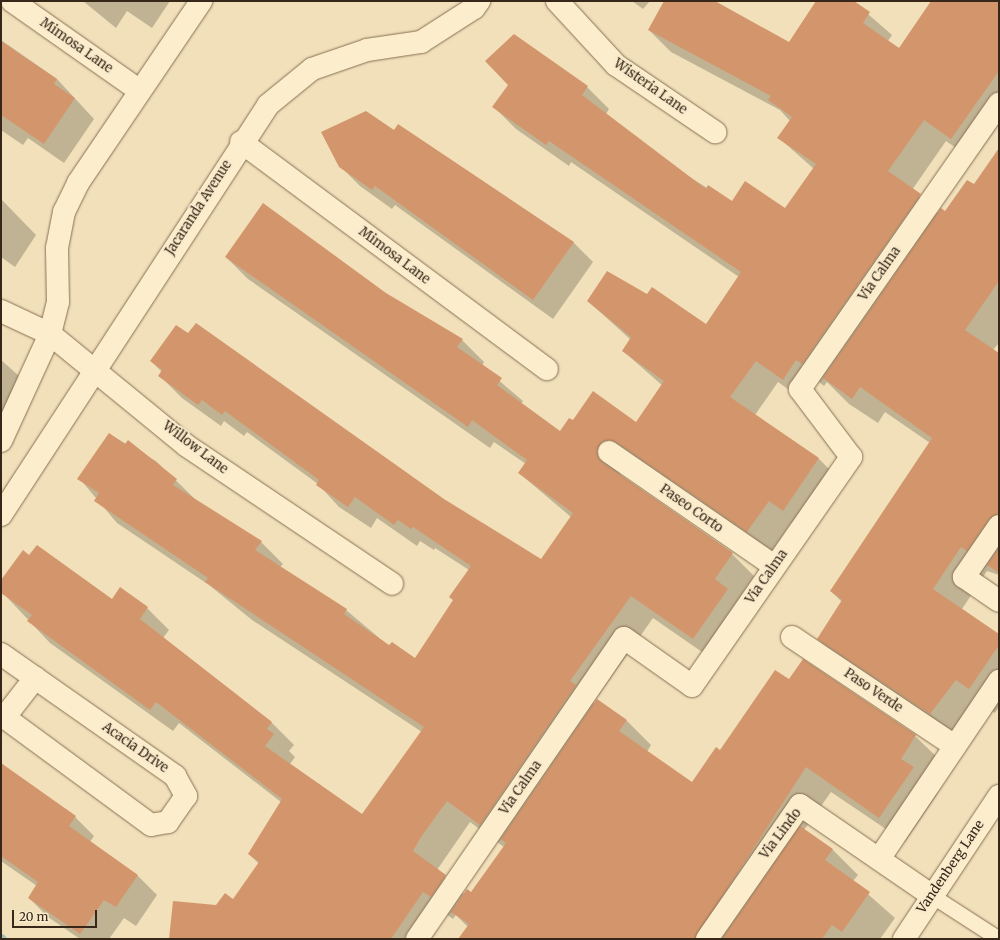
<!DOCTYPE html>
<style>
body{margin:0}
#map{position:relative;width:1000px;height:940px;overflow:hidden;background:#f1e0ba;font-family:Merriweather,serif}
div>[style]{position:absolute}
.shadow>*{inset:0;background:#0003}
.stream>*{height:9px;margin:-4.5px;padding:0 4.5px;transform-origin:4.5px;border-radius:4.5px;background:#9fc1b7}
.building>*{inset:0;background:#d3966c}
.roads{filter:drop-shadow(0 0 1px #896f53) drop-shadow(0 0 1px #896f53)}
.lane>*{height:15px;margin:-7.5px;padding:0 7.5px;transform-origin:7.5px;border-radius:7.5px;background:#fcedcd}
.street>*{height:22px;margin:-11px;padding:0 11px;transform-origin:11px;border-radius:11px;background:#fcedcd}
.secondary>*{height:22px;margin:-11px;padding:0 11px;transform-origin:11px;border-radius:11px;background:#fcedcd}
span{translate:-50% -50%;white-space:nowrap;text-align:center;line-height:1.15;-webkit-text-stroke:4px #f8eaca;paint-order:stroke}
.street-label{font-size:13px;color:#372719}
.frame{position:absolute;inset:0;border:2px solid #372719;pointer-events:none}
.scale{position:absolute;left:12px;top:910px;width:85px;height:18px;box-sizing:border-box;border:2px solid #372719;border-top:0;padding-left:5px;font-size:12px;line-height:14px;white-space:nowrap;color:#372719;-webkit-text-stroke:3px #f8eaca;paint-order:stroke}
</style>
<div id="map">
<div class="shadow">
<div style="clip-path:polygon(83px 1px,170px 1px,152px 28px,127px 11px,116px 28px)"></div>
<div style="clip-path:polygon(632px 1px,650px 1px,643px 9px)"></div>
<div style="clip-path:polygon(evenodd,665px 1px,713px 1px,789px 43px,818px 1px,853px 1px,892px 35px,888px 41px,900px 49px,932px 1px,999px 1px,999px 124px,973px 160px,946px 141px,912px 190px,939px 214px,945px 213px,974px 185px,999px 150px,999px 343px,993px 350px,999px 354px,999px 575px,987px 571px,962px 609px,999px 635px,999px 707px,995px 713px,982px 704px,956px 739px,843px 664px,818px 639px,842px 602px,831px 591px,930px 443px,885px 412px,878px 423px,849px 404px,827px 382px,824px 386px,818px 381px,805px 401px,778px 382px,755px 415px,819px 459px,841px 481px,805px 532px,791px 523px,770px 554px,620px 467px,620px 476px,732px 554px,754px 576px,738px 600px,749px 612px,715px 661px,653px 618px,593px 703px,626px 720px,651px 745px,647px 752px,693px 784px,789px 681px,915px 736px,940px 760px,927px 782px,938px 793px,905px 842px,831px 792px,804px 830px,833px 850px,858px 875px,853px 881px,895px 918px,880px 939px,459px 939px,468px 927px,456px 915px,453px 919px,446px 914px,428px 939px,170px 939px,216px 907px,233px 900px,259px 864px,249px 854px,281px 802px,179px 723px,173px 731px,50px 643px,3px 593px,1px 582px,29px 556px,112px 600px,147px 608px,169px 630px,163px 638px,272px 723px,294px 745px,289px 751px,295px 757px,290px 764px,363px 815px,422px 732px,252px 620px,209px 585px,117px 523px,79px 478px,109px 434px,156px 461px,198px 502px,261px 542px,283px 564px,280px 567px,346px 610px,390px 647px,415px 659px,454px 601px,469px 570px,435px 548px,434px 550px,420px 541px,417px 546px,377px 518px,371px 528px,339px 507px,318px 484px,247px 432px,244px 436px,224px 421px,221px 426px,182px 398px,160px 376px,162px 372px,151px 361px,444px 500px,541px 561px,571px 517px,519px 473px,526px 464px,494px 442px,490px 448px,248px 279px,226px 257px,385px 294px,462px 340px,484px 362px,482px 366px,523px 401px,521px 404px,560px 432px,573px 422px,637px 423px,663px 386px,623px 351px,631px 340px,588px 301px,647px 296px,706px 326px,739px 277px,571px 162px,569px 166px,516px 129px,494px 107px,587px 87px,609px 109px,606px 114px,678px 170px,732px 203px,786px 210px,814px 169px,779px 138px,790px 121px,780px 110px,671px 52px,649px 30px,665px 1px,470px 822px,504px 847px,471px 893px,464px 894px,437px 870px,470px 822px)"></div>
<div style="clip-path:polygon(1px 40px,57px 79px,94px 119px,64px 163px,28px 138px,23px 145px,1px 130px)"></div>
<div style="clip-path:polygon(394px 131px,573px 242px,593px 262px,553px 319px,395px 205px,392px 209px,360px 186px,340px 166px)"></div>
<div style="clip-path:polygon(1px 199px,36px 235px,15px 267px,1px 257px)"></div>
<div style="clip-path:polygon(1px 360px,27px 383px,1px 431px)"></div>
<div style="clip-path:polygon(1px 764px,75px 817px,94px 836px,90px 842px,138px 876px,157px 895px,136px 926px,124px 918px,109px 939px,80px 939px,48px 917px,29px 898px,37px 886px,1px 861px)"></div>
</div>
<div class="stream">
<div style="left:1px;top:938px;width:1px;rotate:45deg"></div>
</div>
<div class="building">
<div style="clip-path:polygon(664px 1px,715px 1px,789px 42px,816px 1px,854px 1px,870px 12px,863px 23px,899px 48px,931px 1px,999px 1px,999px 71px,951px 139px,924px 120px,888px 171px,921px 194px,802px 364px,796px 360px,783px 380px,756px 361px,730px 397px,819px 458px,783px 511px,769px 501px,747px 532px,616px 442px,603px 441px,597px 451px,602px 462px,733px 553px,715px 579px,728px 589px,693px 639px,631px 596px,570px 681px,576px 685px,480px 825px,447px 801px,421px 837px,413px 851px,446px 875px,431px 897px,423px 892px,391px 939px,169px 939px,173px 901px,216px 905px,225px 893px,233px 899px,259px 862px,248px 854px,282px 799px,156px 702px,150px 710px,27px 621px,32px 615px,1px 593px,1px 580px,23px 550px,29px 555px,37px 545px,112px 599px,120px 587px,148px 607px,140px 619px,272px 722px,267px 729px,274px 734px,265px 746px,362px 814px,424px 727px,205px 582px,208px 578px,94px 501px,99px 493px,77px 479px,109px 433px,125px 444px,128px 440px,177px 479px,173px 485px,262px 541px,255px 550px,347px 609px,344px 614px,389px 645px,392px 642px,415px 658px,453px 600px,449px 597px,471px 566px,413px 527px,411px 529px,398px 520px,394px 525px,355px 497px,348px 507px,316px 485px,319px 480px,225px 411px,222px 415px,202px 400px,198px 405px,158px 376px,162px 370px,150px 361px,176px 325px,188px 333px,196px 323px,444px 499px,541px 559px,573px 513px,518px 473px,527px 460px,472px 420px,468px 427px,225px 257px,263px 203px,386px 293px,463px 339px,457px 347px,502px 378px,497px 385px,560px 431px,569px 418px,573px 420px,593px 391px,636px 422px,664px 381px,622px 351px,631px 337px,587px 301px,607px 271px,647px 294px,652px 287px,706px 324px,741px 272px,549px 141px,546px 145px,492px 107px,508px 85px,485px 61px,514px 34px,588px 86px,582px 95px,706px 189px,708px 185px,732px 201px,745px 181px,785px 208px,816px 164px,777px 138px,792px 117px,768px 100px,771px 96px,648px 30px)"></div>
<div style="clip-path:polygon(1px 41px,57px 79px,54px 84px,75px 98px,44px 144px,1px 115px)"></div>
<div style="clip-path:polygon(366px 111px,394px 130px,398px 124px,574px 242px,533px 300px,375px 186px,372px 190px,339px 167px,321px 132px)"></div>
<div style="clip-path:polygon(999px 148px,999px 281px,965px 330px,999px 353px,999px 514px,989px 519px,967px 551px,961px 547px,933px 589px,999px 634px,999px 645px,969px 689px,956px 680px,930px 714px,817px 639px,842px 600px,830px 591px,932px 438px,860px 387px,852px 399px,823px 378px,941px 208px,945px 211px,967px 180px,974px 184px)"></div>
<div style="clip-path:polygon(999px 548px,999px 573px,987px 565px)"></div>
<div style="clip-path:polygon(803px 659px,916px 735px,901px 759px,914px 767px,879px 818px,806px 767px,695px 939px,458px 939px,469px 924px,451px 912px,467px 889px,471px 892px,506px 843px,501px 839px,597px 699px,627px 720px,619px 731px,692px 782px,716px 747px,720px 750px,775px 670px,789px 679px)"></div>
<div style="clip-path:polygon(1px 763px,76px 816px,69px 826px,138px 875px,116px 907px,104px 900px,80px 934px,28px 898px,38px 882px,1px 856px)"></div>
<div style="clip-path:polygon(800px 826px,833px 849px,825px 860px,870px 892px,842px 932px,832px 925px,822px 939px,722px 939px)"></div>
</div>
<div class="roads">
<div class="lane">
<div style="left:931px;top:895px;width:81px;rotate:32.9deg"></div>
</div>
<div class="street">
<div style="left:12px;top:1px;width:156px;rotate:35.1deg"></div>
<div style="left:557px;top:1px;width:87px;rotate:47.3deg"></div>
<div style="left:616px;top:65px;width:120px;rotate:34.1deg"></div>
<div style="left:241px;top:142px;width:381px;rotate:36.6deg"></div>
<div style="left:1px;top:311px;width:54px;rotate:25.1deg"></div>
<div style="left:50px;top:334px;width:177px;rotate:39.3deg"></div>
<div style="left:187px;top:446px;width:247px;rotate:33.9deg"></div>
<div style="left:1px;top:441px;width:118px;rotate:-65.4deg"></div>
<div style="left:50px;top:334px;width:33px;rotate:-76deg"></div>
<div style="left:58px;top:302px;width:54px;rotate:-91.1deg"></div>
<div style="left:57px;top:248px;width:37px;rotate:-79deg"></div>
<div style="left:64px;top:212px;width:32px;rotate:-64deg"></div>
<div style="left:78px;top:183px;width:220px;rotate:-55.9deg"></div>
<div style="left:609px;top:452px;width:201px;rotate:34.6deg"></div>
<div style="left:1px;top:515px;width:489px;rotate:-56.9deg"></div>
<div style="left:268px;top:105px;width:57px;rotate:-39.3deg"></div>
<div style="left:312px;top:69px;width:58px;rotate:-19.1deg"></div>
<div style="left:367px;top:50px;width:55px;rotate:-8.4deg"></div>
<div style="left:421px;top:42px;width:63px;rotate:-32.7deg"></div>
<div style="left:474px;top:8px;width:9px;rotate:-54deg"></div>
<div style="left:999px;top:526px;width:62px;rotate:124.5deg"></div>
<div style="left:964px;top:577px;width:42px;rotate:34.4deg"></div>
<div style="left:792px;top:637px;width:196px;rotate:33.8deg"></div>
<div style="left:1px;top:654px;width:213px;rotate:35deg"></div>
<div style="left:175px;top:776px;width:23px;rotate:61deg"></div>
<div style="left:186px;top:796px;width:32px;rotate:125deg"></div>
<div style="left:168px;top:822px;width:17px;rotate:170deg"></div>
<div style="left:151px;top:825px;width:186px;rotate:-143.7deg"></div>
<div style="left:4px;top:718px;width:51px;rotate:-52.2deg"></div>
<div style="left:879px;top:859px;width:215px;rotate:-56deg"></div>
<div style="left:417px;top:939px;width:365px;rotate:-55.5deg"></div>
<div style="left:624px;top:638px;width:83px;rotate:35.2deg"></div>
<div style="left:692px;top:686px;width:279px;rotate:-55.2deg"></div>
<div style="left:851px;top:457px;width:85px;rotate:-126.9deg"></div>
<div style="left:800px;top:389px;width:348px;rotate:-55.1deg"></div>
<div style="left:707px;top:939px;width:163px;rotate:-55.2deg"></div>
<div style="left:800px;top:805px;width:159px;rotate:34.5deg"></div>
</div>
<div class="secondary">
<div style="left:904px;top:939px;width:172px;rotate:-56.4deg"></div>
</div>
</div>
<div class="street-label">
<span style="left:76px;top:46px;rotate:35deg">Mimosa Lane</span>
<span style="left:650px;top:87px;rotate:35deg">Wisteria Lane</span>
<span style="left:199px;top:208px;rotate:-57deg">Jacaranda Avenue</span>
<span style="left:394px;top:256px;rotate:37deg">Mimosa Lane</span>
<span style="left:880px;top:274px;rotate:-55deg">Via Calma</span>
<span style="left:195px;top:448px;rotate:37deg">Willow Lane</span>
<span style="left:691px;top:509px;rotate:35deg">Paseo Corto</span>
<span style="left:767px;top:577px;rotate:-55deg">Via Calma</span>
<span style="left:873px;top:691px;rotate:34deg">Paso Verde</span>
<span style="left:135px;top:748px;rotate:35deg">Acacia Drive</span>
<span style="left:521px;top:788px;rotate:-55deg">Via Calma</span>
<span style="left:781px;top:834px;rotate:-53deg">Via Lindo</span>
<span style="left:951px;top:867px;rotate:-56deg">Vandenberg Lane</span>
</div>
<div class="frame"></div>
<div class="scale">20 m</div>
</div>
